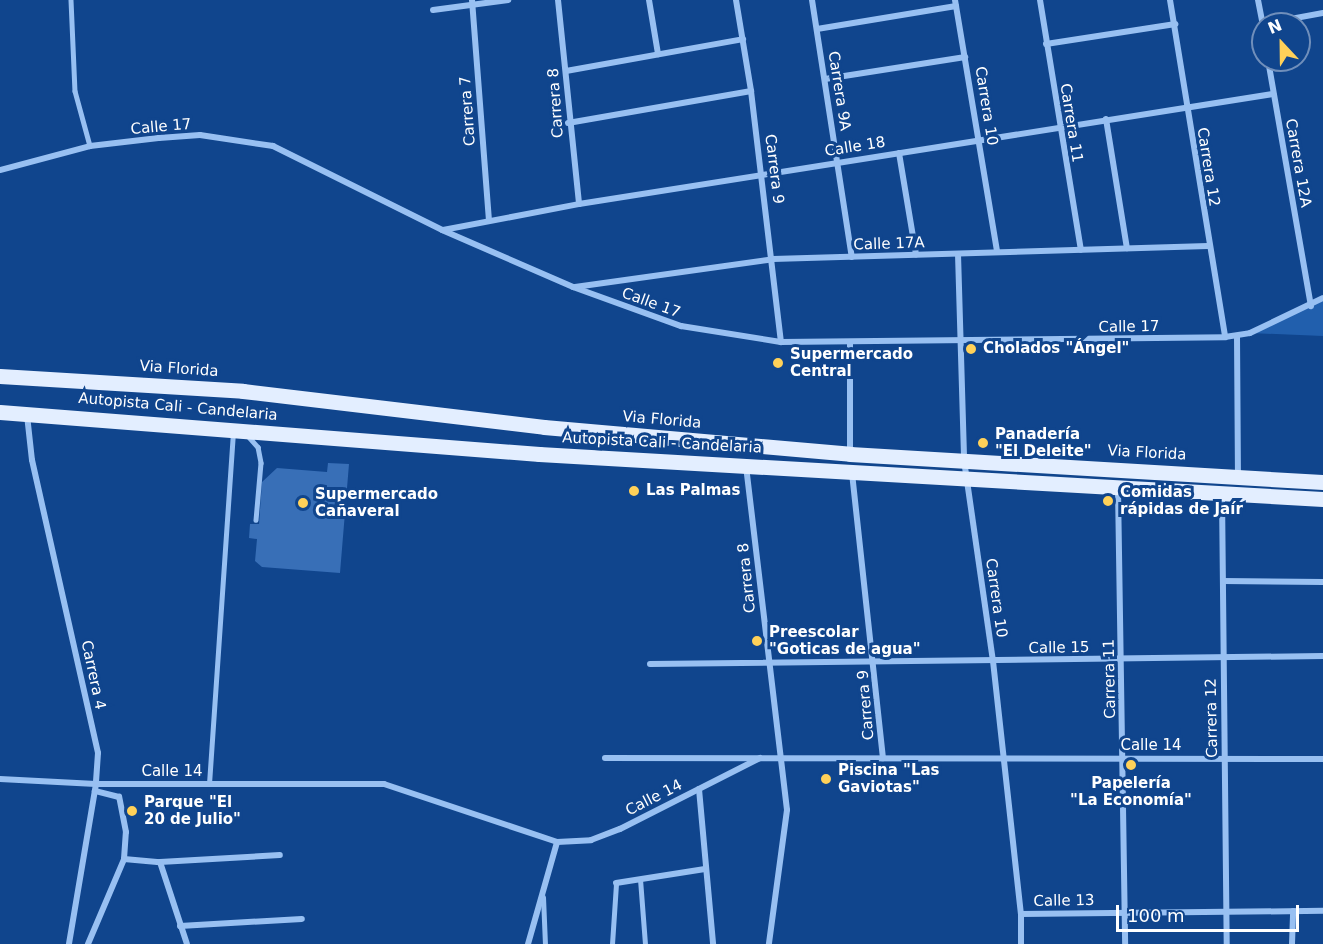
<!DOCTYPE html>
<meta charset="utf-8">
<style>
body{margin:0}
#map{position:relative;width:1323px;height:944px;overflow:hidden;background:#10458d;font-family:"DejaVu Sans",sans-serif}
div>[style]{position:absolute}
.green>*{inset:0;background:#215fad}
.building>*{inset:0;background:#386fb7}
.service>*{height:4.5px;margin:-2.25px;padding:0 2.25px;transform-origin:2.25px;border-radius:2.25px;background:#98c0f2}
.pedestrian>*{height:5px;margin:-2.5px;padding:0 2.5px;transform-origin:2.5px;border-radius:2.5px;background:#98c0f2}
.minor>*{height:6px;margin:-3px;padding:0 3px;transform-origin:3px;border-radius:3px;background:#98c0f2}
.primary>*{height:15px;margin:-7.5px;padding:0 7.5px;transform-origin:7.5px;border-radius:7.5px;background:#e3eeff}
.dots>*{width:16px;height:16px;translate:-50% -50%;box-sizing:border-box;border:3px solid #10458d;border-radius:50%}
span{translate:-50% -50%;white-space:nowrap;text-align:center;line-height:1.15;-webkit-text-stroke:6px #10458d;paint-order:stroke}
.street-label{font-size:15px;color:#fff}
.poi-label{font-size:15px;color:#fff;font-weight:700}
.left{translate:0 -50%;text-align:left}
.north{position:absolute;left:1251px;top:12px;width:60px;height:60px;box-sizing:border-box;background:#10458d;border:2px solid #708fbb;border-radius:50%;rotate:338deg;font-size:16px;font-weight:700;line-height:24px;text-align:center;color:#fff}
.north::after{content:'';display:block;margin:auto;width:21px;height:27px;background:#ffd159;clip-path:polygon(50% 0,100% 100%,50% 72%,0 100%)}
.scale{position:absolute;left:1116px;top:905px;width:183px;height:27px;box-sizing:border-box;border:3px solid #fff;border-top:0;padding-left:8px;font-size:18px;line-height:21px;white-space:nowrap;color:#fff;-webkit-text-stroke:4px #10458d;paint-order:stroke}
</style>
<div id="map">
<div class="green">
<div style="clip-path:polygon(1323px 298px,1323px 336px,1250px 333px)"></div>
</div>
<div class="building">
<div style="clip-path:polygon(328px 463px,349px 464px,340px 573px,262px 567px,255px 561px,257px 539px,249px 538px,250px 524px,259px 524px,262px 482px,277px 468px,327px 472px)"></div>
</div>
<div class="service">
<div style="left:71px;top:0;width:91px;rotate:87.5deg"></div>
<div style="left:75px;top:91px;width:57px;rotate:74.7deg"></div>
<div style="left:248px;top:436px;width:15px;rotate:48deg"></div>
<div style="left:258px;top:447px;width:16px;rotate:79deg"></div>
<div style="left:261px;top:463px;width:57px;rotate:95deg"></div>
<div style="left:209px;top:784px;width:353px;rotate:-86.1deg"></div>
</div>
<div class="pedestrian">
<div style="left:640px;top:879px;width:65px;rotate:85.6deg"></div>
<div style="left:543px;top:897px;width:47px;rotate:87.6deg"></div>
<div style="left:612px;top:944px;width:61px;rotate:-86.2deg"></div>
</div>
<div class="minor">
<div style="left:472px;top:0;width:220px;rotate:85.6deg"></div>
<div style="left:558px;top:0;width:205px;rotate:84.1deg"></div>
<div style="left:649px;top:0;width:55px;rotate:80.5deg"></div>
<div style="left:736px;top:0;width:92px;rotate:80.6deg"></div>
<div style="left:751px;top:91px;width:253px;rotate:83.2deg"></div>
<div style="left:812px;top:0;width:260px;rotate:81.2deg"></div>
<div style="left:955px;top:0;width:255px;rotate:80.5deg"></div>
<div style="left:1040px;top:0;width:253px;rotate:80.7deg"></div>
<div style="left:1170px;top:0;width:341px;rotate:80.7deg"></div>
<div style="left:1258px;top:0;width:25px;rotate:79deg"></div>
<div style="left:433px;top:10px;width:76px;rotate:-7.6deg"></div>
<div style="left:1263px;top:24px;width:61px;rotate:-10.4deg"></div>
<div style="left:817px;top:29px;width:141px;rotate:-9.4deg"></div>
<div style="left:1046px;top:44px;width:131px;rotate:-8.8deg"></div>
<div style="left:1268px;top:60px;width:250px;rotate:80.1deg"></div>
<div style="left:566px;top:71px;width:180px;rotate:-10.2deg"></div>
<div style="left:825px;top:79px;width:142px;rotate:-8.9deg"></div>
<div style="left:1106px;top:119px;width:131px;rotate:80.8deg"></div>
<div style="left:568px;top:123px;width:186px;rotate:-9.9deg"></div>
<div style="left:899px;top:153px;width:103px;rotate:80.5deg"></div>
<div style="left:0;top:170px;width:93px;rotate:-14.9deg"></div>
<div style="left:90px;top:146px;width:69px;rotate:-6.6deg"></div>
<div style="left:159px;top:138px;width:41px;rotate:-4.2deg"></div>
<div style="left:200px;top:135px;width:74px;rotate:8.6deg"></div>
<div style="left:273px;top:146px;width:189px;rotate:26.4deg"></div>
<div style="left:442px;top:230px;width:143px;rotate:23.5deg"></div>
<div style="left:573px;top:287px;width:115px;rotate:19.9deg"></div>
<div style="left:681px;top:326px;width:101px;rotate:9.1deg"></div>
<div style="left:781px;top:342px;width:444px;rotate:-0.6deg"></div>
<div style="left:1225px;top:337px;width:25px;rotate:-9deg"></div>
<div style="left:1250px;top:333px;width:81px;rotate:-25.6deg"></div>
<div style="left:443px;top:230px;width:138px;rotate:-10.8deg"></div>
<div style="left:579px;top:204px;width:703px;rotate:-9.01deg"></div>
<div style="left:958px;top:254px;width:206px;rotate:88.3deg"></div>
<div style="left:964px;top:460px;width:203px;rotate:81.8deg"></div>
<div style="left:993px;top:661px;width:255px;rotate:83.7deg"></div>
<div style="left:1021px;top:914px;width:30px;rotate:90deg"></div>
<div style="left:575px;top:287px;width:200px;rotate:-8deg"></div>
<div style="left:773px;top:259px;width:435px;rotate:-1.7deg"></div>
<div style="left:1237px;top:336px;width:140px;rotate:89.6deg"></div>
<div style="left:27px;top:415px;width:45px;rotate:83.7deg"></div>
<div style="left:32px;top:460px;width:300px;rotate:77.3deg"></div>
<div style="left:98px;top:753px;width:31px;rotate:94deg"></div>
<div style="left:96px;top:784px;width:162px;rotate:99.6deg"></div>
<div style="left:850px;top:453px;width:109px;rotate:-90deg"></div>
<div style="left:746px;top:466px;width:346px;rotate:83.2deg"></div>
<div style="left:787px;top:810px;width:135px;rotate:97.7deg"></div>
<div style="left:852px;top:473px;width:287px;rotate:83.8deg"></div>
<div style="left:1118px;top:489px;width:455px;rotate:89.1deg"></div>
<div style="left:1222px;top:495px;width:449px;rotate:89.4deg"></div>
<div style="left:1223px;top:581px;width:100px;rotate:0.6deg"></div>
<div style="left:650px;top:664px;width:673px;rotate:-0.68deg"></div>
<div style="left:605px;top:758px;width:718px;rotate:0.08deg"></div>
<div style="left:0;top:779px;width:96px;rotate:3deg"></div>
<div style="left:96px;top:784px;width:288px"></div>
<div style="left:384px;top:784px;width:182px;rotate:18.5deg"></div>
<div style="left:557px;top:842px;width:34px;rotate:-3deg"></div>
<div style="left:591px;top:840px;width:31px;rotate:-21deg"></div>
<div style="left:620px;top:829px;width:157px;rotate:-26.9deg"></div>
<div style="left:699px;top:789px;width:156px;rotate:84.8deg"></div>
<div style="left:124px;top:859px;width:36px;rotate:5deg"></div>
<div style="left:160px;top:862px;width:120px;rotate:-3.3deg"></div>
<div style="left:160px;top:862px;width:86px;rotate:71.8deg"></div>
<div style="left:616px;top:883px;width:90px;rotate:-8.9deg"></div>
<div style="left:1021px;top:914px;width:302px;rotate:-0.6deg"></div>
<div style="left:180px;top:926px;width:122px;rotate:-3.3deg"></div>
<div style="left:88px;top:944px;width:92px;rotate:-67deg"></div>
<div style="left:124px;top:859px;width:27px;rotate:-86deg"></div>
<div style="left:126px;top:832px;width:36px;rotate:-101deg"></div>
<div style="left:119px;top:797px;width:25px;rotate:-166deg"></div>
<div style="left:528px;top:944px;width:106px;rotate:-74.1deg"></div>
<div style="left:1292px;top:944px;width:33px;rotate:-88deg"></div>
</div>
<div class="primary">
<div style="left:0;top:376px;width:243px;rotate:3.5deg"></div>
<div style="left:243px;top:391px;width:303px;rotate:6.8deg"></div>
<div style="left:544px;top:427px;width:307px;rotate:5deg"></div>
<div style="left:850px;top:454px;width:474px;rotate:3.4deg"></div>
<div style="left:0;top:412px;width:541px;rotate:4.46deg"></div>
<div style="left:539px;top:454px;width:785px;rotate:3.29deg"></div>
</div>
<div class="dots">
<div style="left:971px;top:349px;background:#ffd159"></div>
<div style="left:778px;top:363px;background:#ffd159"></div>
<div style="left:983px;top:443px;background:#ffd159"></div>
<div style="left:634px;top:491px;background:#ffd159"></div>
<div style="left:1108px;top:501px;background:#ffd159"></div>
<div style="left:303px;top:503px;background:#ffd159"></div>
<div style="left:757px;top:641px;background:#ffd159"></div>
<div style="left:1131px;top:765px;background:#ffd159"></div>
<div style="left:826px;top:779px;background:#ffd159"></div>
<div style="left:132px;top:811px;background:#ffd159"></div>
</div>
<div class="street-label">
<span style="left:839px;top:91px;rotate:81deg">Carrera 9A</span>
<span style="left:556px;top:103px;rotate:-94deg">Carrera 8</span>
<span style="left:986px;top:106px;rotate:81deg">Carrera 10</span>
<span style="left:468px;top:111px;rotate:-94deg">Carrera 7</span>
<span style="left:1071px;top:123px;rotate:81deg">Carrera 11</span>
<span style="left:161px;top:127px;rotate:-5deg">Calle 17</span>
<span style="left:855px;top:147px;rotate:-9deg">Calle 18</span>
<span style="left:1298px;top:163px;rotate:80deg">Carrera 12A</span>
<span style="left:1208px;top:167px;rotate:81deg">Carrera 12</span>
<span style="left:774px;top:169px;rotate:83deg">Carrera 9</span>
<span style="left:889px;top:244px;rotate:-2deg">Calle 17A</span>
<span style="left:651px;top:303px;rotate:20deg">Calle 17</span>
<span style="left:1129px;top:327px;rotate:-1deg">Calle 17</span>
<span style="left:179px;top:369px;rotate:4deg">Via Florida</span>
<span style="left:178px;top:407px;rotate:5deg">Autopista Cali - Candelaria</span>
<span style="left:662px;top:420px;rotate:5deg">Via Florida</span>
<span style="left:662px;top:443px;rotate:3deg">Autopista Cali - Candelaria</span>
<span style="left:1147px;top:453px;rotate:3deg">Via Florida</span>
<span style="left:747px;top:578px;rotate:-96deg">Carrera 8</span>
<span style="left:996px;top:598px;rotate:82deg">Carrera 10</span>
<span style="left:1059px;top:648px;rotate:-1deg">Calle 15</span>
<span style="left:93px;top:675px;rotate:78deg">Carrera 4</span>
<span style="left:1110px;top:679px;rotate:-91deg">Carrera 11</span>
<span style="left:866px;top:705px;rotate:-95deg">Carrera 9</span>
<span style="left:1212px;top:718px;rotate:-91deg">Carrera 12</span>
<span style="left:1151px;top:746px">Calle 14</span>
<span style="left:172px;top:772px">Calle 14</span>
<span style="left:654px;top:798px;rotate:-27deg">Calle 14</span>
<span style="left:1064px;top:901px;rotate:-1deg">Calle 13</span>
</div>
<div class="poi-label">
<span class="left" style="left:983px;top:349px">Cholados "Ángel"</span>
<span class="left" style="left:790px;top:363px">Supermercado<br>Central</span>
<span class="left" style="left:995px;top:443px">Panadería<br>"El Deleite"</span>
<span class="left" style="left:646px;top:491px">Las Palmas</span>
<span class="left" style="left:1120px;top:501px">Comidas<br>rápidas de Jaír</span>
<span class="left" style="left:315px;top:503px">Supermercado<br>Cañaveral</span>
<span class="left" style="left:769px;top:641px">Preescolar<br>"Goticas de agua"</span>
<span class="left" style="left:838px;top:779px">Piscina "Las<br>Gaviotas"</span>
<span style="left:1131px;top:792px">Papelería<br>"La Economía"</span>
<span class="left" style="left:144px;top:811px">Parque "El<br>20 de Julio"</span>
</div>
<div class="north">N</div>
<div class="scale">100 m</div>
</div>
